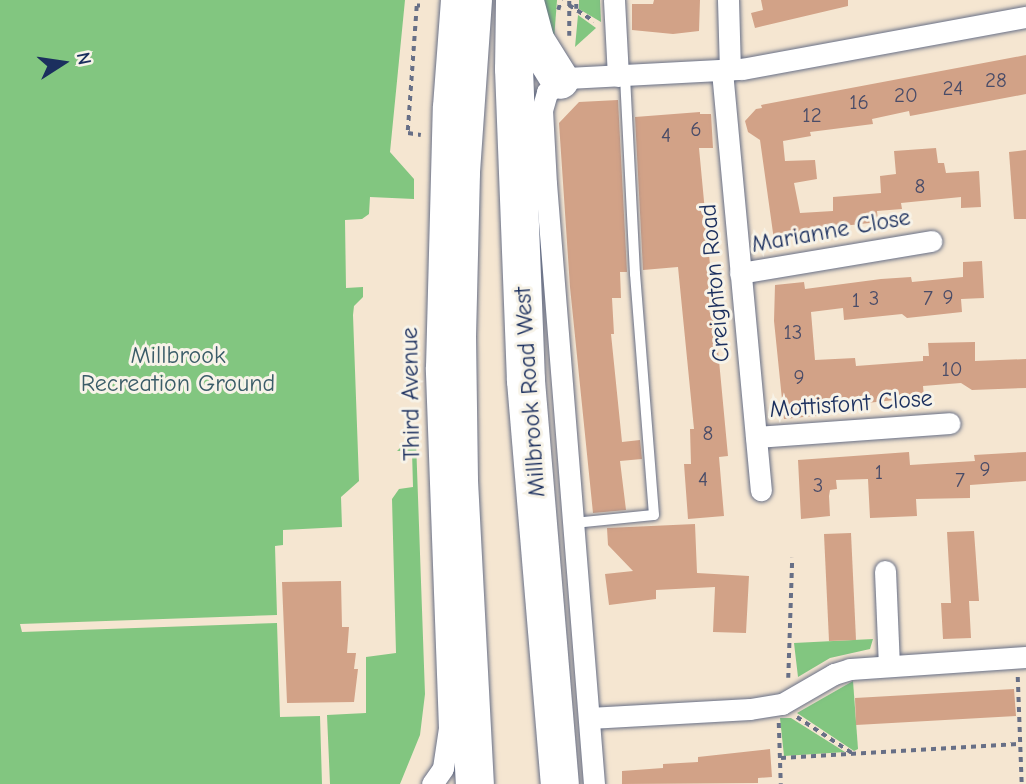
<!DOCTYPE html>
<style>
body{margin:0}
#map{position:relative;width:1026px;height:784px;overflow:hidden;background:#f5e6d1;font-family:"Comic Neue",sans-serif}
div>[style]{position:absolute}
.green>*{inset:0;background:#82c680}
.building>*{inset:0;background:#d2a287}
.path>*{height:3.5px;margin-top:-1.75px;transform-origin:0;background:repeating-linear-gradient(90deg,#676f86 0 5px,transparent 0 10px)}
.roads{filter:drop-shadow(0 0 2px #676f86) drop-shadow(0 0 2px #676f86)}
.lane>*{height:10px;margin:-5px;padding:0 5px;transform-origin:5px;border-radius:5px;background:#fff}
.street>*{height:21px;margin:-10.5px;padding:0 10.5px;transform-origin:10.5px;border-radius:10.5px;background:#fff}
.highway>*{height:38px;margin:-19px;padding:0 19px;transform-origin:19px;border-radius:19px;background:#fff}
span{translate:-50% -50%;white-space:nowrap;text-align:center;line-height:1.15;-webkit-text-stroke:6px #f7f3e8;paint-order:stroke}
.number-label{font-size:21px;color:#494c68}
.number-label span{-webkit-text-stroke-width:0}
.street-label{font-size:24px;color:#1b2f5e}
.park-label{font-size:24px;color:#3a5c68}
.north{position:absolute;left:28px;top:28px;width:70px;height:70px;-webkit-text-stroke:5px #f7f3e8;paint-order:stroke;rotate:78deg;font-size:19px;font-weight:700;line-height:28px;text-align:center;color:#1b2f5e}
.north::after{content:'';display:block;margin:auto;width:24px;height:32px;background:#1b2f5e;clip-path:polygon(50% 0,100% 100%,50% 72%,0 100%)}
</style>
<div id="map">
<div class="green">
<div style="clip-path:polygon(0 0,405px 0,390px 152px,414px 179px,414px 199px,370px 197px,369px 214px,362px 219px,345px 220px,346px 288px,363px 287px,363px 297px,354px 306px,353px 315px,359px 481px,341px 497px,342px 527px,283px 530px,283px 545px,275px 546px,277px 615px,20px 624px,22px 632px,277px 623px,280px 717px,320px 716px,322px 784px,0 784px)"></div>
<div style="clip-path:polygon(542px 0,557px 0,553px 53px)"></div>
<div style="clip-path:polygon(579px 0,600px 0,601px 22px,579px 9px)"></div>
<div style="clip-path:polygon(578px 15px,596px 28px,575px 47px)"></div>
<div style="clip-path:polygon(416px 441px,425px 694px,420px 735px,400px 784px,330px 784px,327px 715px,366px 713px,366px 657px,396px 653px,392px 499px,399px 489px,413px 487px,412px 451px,397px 451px,406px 442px)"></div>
<div style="clip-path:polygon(873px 639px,870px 649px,830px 658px,798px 677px,794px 643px)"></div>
<div style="clip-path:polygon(853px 681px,858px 749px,854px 751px,797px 713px)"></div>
<div style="clip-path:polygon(780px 718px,791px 718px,845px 752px,784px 756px)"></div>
</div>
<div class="building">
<div style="clip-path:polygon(654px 0,700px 0,699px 31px,673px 34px,632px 30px,632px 4px,653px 4px)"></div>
<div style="clip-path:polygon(761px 0,848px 0,848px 6px,755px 28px,751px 13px,763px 10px)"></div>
<div style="clip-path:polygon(1026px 55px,1026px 94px,910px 116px,909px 111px,872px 119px,873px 124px,810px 132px,811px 136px,783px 141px,785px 161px,815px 160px,817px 179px,794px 183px,800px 213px,833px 211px,833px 197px,881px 193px,880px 176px,896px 174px,894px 151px,936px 148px,938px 163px,944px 163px,946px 173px,979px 171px,981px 207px,961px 208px,961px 197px,901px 203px,902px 209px,877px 211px,878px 222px,799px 231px,800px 235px,774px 240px,760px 140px,748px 132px,745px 121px,756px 109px,762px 108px,761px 105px)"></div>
<div style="clip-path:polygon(618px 100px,627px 272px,620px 272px,621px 298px,612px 298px,614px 334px,611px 334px,622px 442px,640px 440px,642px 459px,620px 461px,626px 510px,593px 513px,570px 287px,559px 123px,579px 102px)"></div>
<div style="clip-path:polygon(700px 112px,700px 114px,711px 114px,713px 148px,699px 148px,728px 456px,719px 457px,724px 516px,688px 519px,684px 464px,691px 464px,690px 429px,694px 429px,678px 267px,643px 270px,635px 117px)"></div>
<div style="clip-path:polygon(1026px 150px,1026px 219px,1014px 219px,1009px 152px)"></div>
<div style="clip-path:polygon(982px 261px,984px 298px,961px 299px,962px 312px,907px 318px,902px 314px,844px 320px,843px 308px,811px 312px,815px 360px,855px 358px,856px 366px,923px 361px,923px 356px,929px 356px,928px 343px,975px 342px,975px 361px,1026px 359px,1026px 388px,972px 390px,961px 383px,923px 386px,924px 397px,857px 404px,857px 401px,821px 403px,823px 415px,784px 419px,774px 321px,775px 285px,804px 282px,805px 289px,881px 279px,911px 277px,912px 282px,963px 277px,963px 262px)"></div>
<div style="clip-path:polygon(909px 452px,910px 465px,975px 461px,974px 455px,1026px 452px,1026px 481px,970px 485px,970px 498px,916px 499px,917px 516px,870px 518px,868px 479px,836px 480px,837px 489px,830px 490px,829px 496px,830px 516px,801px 519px,798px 460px)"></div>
<div style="clip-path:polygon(695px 524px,697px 573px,749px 576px,746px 633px,713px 632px,715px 587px,656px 590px,656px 599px,609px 605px,605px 574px,633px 571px,608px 545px,607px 528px)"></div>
<div style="clip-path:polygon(974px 531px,979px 601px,969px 601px,971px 638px,943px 639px,941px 603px,951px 603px,947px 532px)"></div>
<div style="clip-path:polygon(851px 533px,856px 640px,829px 641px,824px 534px)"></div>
<div style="clip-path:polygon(341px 581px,342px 627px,349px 627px,347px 653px,356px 653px,354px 669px,358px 669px,354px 702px,287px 703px,282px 582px)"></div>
<div style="clip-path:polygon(1014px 689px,1016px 716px,856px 725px,855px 698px)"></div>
<div style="clip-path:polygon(770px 749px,772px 777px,758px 778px,758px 783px,622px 784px,622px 771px,663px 768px,663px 764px,698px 762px,698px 757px)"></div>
</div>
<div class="path">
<div style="left:569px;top:5px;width:30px;rotate:33deg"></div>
<div style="left:420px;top:6px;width:3px;rotate:180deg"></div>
<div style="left:417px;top:6px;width:127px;rotate:94.1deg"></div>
<div style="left:408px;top:133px;width:13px;rotate:9deg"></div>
<div style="left:576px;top:9px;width:9px;rotate:-90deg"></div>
<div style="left:558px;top:10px;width:10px;rotate:-73deg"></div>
<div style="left:569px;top:36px;width:36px;rotate:-90deg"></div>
<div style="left:1018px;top:677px;width:107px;rotate:87.9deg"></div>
<div style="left:788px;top:678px;width:120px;rotate:-88.1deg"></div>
<div style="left:797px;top:717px;width:66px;rotate:33.2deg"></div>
<div style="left:779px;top:723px;width:61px;rotate:88.1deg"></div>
<div style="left:781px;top:758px;width:239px;rotate:-3.4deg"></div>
</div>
<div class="roads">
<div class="lane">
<div style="left:574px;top:523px;width:80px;rotate:-5.7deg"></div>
<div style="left:654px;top:515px;width:242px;rotate:-94.5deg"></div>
<div style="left:635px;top:274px;width:198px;rotate:-92.9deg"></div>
</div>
<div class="street">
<div style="left:614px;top:0;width:76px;rotate:87deg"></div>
<div style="left:728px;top:0;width:70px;rotate:88.4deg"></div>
<div style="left:722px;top:71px;width:421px;rotate:84.7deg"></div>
<div style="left:740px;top:273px;width:194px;rotate:-9.5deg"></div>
<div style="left:756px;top:437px;width:194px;rotate:-4.1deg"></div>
<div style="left:885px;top:571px;width:94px;rotate:87.6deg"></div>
<div style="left:589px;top:718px;width:161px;rotate:-3.2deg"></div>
<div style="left:750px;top:709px;width:32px;rotate:-9deg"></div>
<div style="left:782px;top:704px;width:60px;rotate:-30deg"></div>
<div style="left:834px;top:674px;width:17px;rotate:-17deg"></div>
<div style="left:850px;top:669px;width:176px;rotate:-3.9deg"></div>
<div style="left:432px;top:784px;width:19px;rotate:-55deg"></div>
<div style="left:443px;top:768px;width:40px;rotate:-81.5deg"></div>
<div style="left:449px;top:728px;width:361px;rotate:-92.1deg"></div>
<div style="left:436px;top:367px;width:261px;rotate:-88.5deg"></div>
<div style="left:443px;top:106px;width:106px;rotate:-85.7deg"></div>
<div style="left:594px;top:784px;width:602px;rotate:-94.57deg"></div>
<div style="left:546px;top:184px;width:74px;rotate:-93.1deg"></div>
<div style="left:542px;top:110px;width:19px;rotate:-74deg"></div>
<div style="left:547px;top:92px;width:25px;rotate:-34deg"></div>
<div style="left:568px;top:78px;width:174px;rotate:-3deg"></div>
<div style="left:742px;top:69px;width:289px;rotate:-10.4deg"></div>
</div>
<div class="highway">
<div style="left:473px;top:0;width:173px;rotate:94deg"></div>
<div style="left:461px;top:173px;width:163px;rotate:91.4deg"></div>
<div style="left:457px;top:336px;width:145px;rotate:89.2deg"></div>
<div style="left:459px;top:481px;width:303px;rotate:87deg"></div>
<div style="left:515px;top:0;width:69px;rotate:90.8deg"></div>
<div style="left:514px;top:69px;width:312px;rotate:87.8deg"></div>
<div style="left:526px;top:381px;width:404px;rotate:85.2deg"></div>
<div style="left:525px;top:2px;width:39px;rotate:75deg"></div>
<div style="left:535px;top:40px;width:47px;rotate:58deg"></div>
</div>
</div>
<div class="number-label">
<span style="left:996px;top:80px">28</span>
<span style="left:953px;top:88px">24</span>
<span style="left:906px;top:95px">20</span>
<span style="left:859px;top:102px">16</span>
<span style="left:812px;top:115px">12</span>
<span style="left:696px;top:129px">6</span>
<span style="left:666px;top:135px">4</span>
<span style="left:920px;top:186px">8</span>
<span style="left:948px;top:297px">9</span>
<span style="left:874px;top:298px">3</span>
<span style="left:928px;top:298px">7</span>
<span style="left:856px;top:300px">1</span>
<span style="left:793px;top:332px">13</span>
<span style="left:952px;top:369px">10</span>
<span style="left:799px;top:377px">9</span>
<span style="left:708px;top:433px">8</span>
<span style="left:985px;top:469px">9</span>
<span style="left:879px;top:472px">1</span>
<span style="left:703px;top:479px">4</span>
<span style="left:960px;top:480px">7</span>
<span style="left:818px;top:485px">3</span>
</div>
<div class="street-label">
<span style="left:831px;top:231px;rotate:-10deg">Marianne Close</span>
<span style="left:715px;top:283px;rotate:-95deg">Creighton Road</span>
<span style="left:530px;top:392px;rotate:-94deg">Millbrook Road West</span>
<span style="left:411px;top:394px;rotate:-91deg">Third Avenue</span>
<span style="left:851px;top:404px;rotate:-4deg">Mottisfont Close</span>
</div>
<div class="park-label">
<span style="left:178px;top:370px">Millbrook<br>Recreation Ground</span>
</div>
<div class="north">N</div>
</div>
